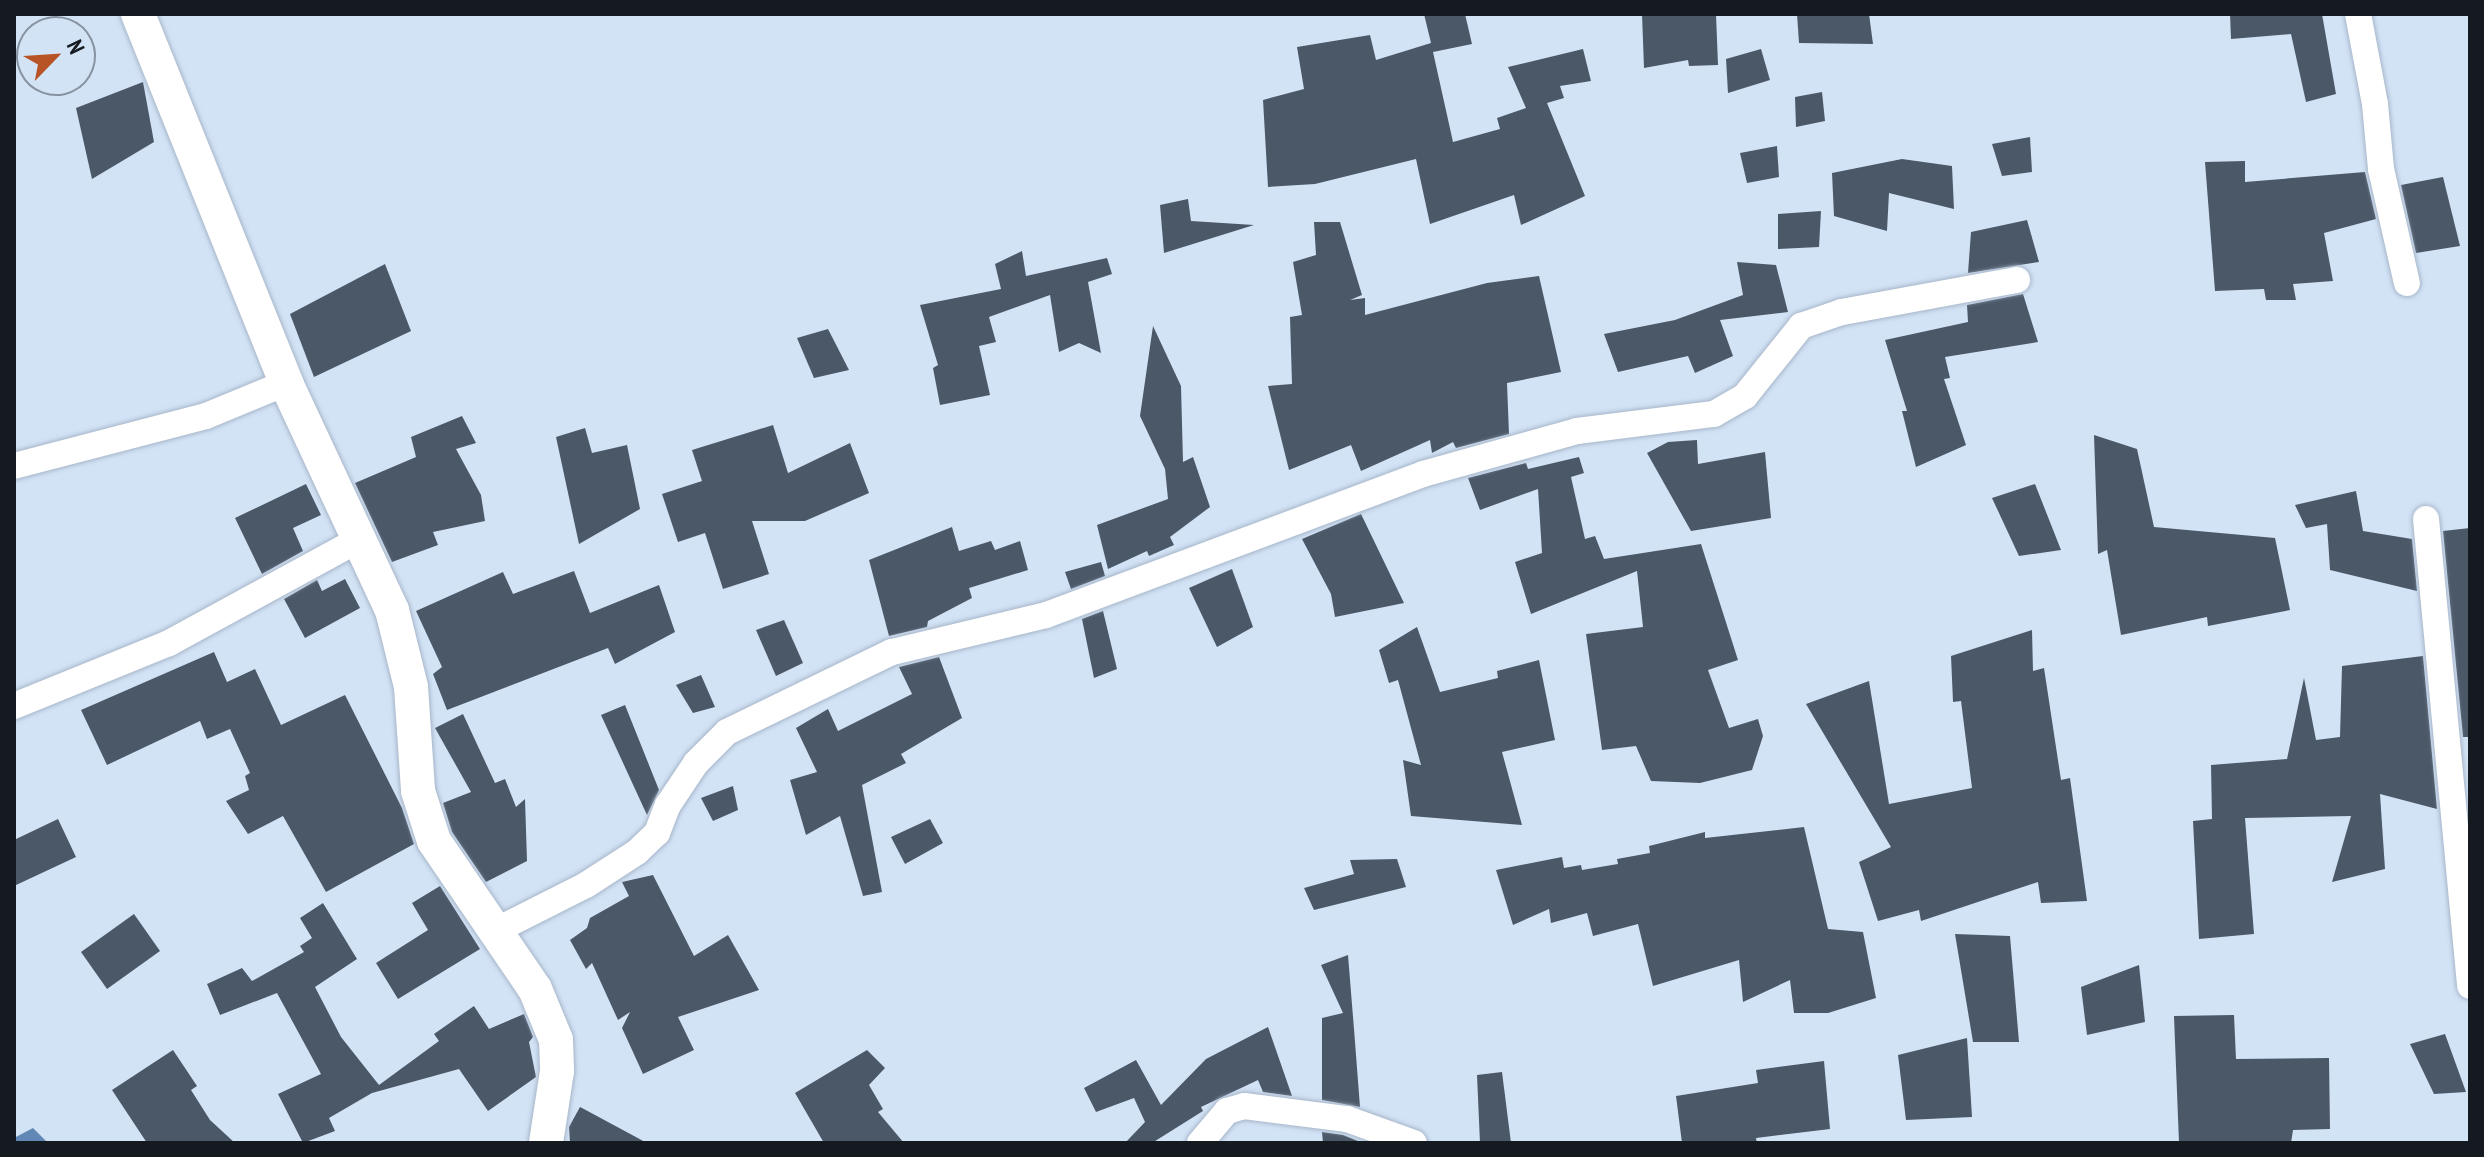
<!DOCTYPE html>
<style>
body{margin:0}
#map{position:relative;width:2484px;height:1157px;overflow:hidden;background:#d3e3f6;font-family:"PT Sans Narrow",sans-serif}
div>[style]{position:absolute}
.water>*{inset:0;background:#6087b5}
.building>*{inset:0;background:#4b5868}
.roads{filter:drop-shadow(0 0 2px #a7b6c9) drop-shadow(0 0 2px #a7b6c9)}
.minor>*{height:26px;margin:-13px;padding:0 13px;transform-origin:13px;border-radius:13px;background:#fff}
.tertiary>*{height:34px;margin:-17px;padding:0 17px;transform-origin:17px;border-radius:17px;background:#fff}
span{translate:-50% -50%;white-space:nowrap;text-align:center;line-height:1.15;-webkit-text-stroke:8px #d3e3f6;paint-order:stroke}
.frame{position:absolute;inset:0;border:16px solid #141a20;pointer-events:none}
.north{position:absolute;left:16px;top:16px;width:80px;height:80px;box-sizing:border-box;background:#d3e3f6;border:2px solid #8793a0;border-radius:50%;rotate:65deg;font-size:22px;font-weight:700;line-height:32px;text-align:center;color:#141a20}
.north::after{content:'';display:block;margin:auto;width:28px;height:36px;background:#b85325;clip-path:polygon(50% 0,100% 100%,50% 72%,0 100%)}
</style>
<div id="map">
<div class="water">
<div style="clip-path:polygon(33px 1128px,48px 1143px,14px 1143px,14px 1138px)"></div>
</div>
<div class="building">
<div style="clip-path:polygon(1424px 14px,1465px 14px,1472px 44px,1433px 52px,1453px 142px,1500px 129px,1497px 118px,1526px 108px,1508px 67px,1583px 49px,1591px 81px,1560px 86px,1564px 98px,1547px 103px,1585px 196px,1521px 225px,1514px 195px,1430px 224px,1416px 159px,1315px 184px,1268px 187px,1263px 100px,1304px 89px,1297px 47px,1370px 35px,1376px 60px,1431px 43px)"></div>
<div style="clip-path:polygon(1642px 14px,1716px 14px,1718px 65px,1689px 66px,1688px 60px,1644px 68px)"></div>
<div style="clip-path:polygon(1797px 14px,1869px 14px,1873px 44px,1799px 43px)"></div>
<div style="clip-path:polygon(2230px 14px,2322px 14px,2336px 94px,2306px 102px,2291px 34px,2231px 39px)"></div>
<div style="clip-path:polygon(1761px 49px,1770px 80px,1728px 93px,1726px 59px)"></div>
<div style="clip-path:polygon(143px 82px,154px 142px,92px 179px,76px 108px)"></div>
<div style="clip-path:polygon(1822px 92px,1825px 121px,1796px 127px,1795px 97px)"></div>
<div style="clip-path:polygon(2030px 137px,2032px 172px,2002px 176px,1992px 144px)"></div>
<div style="clip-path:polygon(1777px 146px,1779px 177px,1747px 183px,1740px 153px)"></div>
<div style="clip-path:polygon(1902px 159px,1952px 166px,1954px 209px,1889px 193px,1887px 231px,1834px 216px,1832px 173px)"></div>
<div style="clip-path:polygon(2245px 161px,2245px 182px,2365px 172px,2376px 219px,2324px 233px,2333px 281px,2293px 284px,2296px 300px,2266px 300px,2264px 289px,2215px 291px,2205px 162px)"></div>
<div style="clip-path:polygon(2443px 177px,2460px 246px,2416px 253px,2401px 185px)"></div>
<div style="clip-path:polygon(1188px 199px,1191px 221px,1254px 225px,1164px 253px,1160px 205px)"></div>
<div style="clip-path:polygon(1821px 211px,1819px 247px,1778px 249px,1778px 214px)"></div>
<div style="clip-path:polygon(2027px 220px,2039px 262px,1968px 273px,1971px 232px)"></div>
<div style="clip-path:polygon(1314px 222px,1340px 222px,1362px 295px,1350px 300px,1365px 298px,1365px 315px,1487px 283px,1539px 276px,1561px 372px,1507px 383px,1509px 434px,1456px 448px,1453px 442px,1432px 453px,1430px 440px,1361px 471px,1351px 445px,1289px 470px,1268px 386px,1292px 384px,1290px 317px,1302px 315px,1293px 262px,1316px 255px)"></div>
<div style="clip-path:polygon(1022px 251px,1026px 276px,1107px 258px,1112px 274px,1088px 282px,1101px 353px,1079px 343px,1059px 352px,1050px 295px,989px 317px,996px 342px,979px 346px,990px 395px,940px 405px,933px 368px,938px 365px,920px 305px,1001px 289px,995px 264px)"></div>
<div style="clip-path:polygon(1737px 262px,1776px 265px,1788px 312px,1720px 320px,1733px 356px,1695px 373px,1688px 356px,1618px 372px,1604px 334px,1675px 320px,1743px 295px)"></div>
<div style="clip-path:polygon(385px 264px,411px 331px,314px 377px,290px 314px)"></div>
<div style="clip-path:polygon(2023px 294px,2038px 342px,1945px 357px,1950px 378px,1944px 379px,1966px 445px,1916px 467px,1902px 411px,1907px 411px,1885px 340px,1968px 322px,1967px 305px)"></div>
<div style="clip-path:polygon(1153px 326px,1181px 386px,1183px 462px,1193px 457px,1210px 507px,1170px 537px,1174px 545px,1149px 556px,1147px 551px,1108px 569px,1097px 525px,1168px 499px,1165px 469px,1140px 416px)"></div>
<div style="clip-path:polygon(828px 329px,849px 370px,814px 378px,797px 338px)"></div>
<div style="clip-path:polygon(462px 416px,476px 443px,456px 449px,481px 495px,485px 521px,433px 532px,438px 545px,392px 562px,355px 483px,416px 457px,411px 437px)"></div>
<div style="clip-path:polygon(773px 425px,788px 473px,850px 443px,869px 493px,805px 521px,752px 521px,769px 574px,723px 589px,705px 533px,678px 542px,662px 494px,702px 481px,692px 450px)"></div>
<div style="clip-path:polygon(585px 428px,592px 453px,627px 445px,640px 509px,579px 544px,556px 437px)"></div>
<div style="clip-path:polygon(2094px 435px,2137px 449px,2154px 527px,2275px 538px,2290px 610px,2208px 626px,2207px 617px,2121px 635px,2107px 550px,2098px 554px)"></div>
<div style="clip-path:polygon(1697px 440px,1698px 464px,1765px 452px,1771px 518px,1691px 531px,1647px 453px,1668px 442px)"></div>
<div style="clip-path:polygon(1579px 457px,1584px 473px,1571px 477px,1585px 539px,1595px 536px,1604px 559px,1701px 544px,1738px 660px,1708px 670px,1729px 728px,1758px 719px,1763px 736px,1752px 770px,1700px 783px,1651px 781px,1636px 746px,1602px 750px,1586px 634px,1643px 627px,1637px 571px,1531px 614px,1515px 562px,1542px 553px,1538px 489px,1480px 510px,1468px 478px,1526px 463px,1528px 469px)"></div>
<div style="clip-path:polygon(306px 484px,321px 515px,293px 528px,303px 551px,262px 574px,235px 518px)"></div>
<div style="clip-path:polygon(2035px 484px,2061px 550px,2019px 556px,1992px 498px)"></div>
<div style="clip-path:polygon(2356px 491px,2363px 531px,2412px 539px,2417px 591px,2330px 570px,2327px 524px,2306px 528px,2295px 505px)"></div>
<div style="clip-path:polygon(1361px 514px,1404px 603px,1335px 617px,1331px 594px,1302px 539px)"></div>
<div style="clip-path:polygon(952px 527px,959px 551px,991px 541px,995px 550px,1020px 541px,1028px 570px,969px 588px,972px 598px,928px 621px,927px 627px,889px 636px,869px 560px)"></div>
<div style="clip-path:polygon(2470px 528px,2470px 737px,2463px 737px,2443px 531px)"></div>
<div style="clip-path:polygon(1101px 562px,1105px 576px,1071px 589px,1065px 572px)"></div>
<div style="clip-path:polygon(1232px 569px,1253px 627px,1217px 647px,1189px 588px)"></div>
<div style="clip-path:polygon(574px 571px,590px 613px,659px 585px,675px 632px,615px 664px,608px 648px,447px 710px,433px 674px,442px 667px,416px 611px,503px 572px,513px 594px)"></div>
<div style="clip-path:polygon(345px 579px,360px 608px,305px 638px,284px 599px,317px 580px,322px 591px)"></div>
<div style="clip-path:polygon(1103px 611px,1117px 669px,1094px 678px,1082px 619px)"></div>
<div style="clip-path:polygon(784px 620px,803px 663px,776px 676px,756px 630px)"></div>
<div style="clip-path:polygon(1417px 627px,1440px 692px,1498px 678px,1497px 671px,1539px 660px,1555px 740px,1502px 752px,1522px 825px,1411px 816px,1403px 760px,1421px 765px,1398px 680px,1389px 683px,1379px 650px)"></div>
<div style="clip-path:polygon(2032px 630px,2033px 671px,2044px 668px,2061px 780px,2070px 778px,2087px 901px,2041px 903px,2038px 882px,1921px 921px,1919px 910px,1878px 921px,1859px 862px,1891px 847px,1806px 704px,1869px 681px,1889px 804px,1972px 788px,1961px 701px,1953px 702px,1951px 656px)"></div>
<div style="clip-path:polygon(214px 652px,227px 682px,255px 669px,281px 725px,345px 695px,402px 808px,414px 844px,326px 892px,283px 816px,248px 834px,226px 801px,249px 790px,245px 776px,250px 773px,230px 729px,207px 739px,200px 721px,107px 765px,81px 710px)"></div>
<div style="clip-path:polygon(2423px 656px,2437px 809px,2380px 794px,2385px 869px,2332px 882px,2351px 816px,2245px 818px,2254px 934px,2199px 939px,2193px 821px,2212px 819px,2211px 765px,2287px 759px,2304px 678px,2316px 740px,2340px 737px,2342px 666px)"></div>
<div style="clip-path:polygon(939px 657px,962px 718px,901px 754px,906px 763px,862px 785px,882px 892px,863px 896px,840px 816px,806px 835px,790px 780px,817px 772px,796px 728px,828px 709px,838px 731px,912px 694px,899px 667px)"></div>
<div style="clip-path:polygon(701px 675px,715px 707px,693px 713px,676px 685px)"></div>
<div style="clip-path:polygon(625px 705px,659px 790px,647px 815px,601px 715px)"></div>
<div style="clip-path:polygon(463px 714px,495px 783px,505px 779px,516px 807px,525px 799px,527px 861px,486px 882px,452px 832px,443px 803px,471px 792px,435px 728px)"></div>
<div style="clip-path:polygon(733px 786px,738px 810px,713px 821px,701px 798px)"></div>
<div style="clip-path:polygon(58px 819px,76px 857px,14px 886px,14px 840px)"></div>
<div style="clip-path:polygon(930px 819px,943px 843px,905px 864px,891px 837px)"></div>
<div style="clip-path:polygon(1804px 827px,1828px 929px,1863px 932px,1876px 998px,1828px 1013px,1794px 1013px,1790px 980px,1743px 1002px,1739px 960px,1653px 986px,1638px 924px,1593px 936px,1587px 913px,1551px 923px,1549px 909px,1513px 925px,1496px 870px,1562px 857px,1564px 868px,1581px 865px,1582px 870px,1618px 864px,1617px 859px,1650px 853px,1649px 846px,1705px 832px,1705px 838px)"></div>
<div style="clip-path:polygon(1397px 859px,1406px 887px,1314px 910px,1304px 888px,1354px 874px,1350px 860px)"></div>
<div style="clip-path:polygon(653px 875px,694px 956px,728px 935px,759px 990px,678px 1017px,694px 1050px,643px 1074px,622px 1028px,630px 1012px,618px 1020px,592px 963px,586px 969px,570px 940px,587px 928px,590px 918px,629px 896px,622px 882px)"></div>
<div style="clip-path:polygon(440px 886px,480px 949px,398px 999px,376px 963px,428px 930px,412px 903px)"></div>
<div style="clip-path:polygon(323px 903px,357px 959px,315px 987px,341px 1037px,379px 1085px,439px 1041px,434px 1034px,474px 1006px,489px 1029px,524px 1014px,533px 1037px,529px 1042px,536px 1077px,488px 1111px,459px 1069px,372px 1093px,329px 1118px,335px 1131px,303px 1143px,278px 1094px,321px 1074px,277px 993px,220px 1015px,207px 984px,242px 968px,252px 981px,304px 952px,300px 946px,312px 938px,300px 918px)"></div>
<div style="clip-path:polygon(134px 914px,160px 951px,107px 989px,81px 952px)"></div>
<div style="clip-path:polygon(1955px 934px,2010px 936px,2019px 1042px,1973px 1042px)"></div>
<div style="clip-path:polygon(1348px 955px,1354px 1029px,1360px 1107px,1322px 1100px,1322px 1018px,1343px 1013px,1321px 965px)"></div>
<div style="clip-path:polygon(2139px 965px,2145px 1022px,2087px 1035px,2081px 987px)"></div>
<div style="clip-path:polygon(2234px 1015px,2236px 1059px,2329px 1058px,2330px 1129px,2293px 1130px,2291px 1143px,2179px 1143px,2174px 1016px)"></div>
<div style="clip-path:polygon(1268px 1027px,1292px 1096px,1263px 1092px,1258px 1080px,1201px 1107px,1203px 1111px,1152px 1143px,1125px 1143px,1145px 1122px,1134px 1098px,1096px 1112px,1084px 1088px,1136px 1060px,1161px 1105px,1206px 1059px)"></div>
<div style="clip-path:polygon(2445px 1034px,2466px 1092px,2434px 1094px,2410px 1044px)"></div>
<div style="clip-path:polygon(1967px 1038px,1972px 1117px,1906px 1120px,1898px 1055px)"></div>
<div style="clip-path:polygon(173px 1050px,197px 1086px,191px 1090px,210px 1120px,235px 1143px,147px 1143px,112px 1090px)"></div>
<div style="clip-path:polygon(867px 1050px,885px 1068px,869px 1085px,883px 1109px,878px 1112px,904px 1143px,824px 1143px,795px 1093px)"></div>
<div style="clip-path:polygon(1824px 1061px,1830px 1129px,1756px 1138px,1757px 1143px,1682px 1143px,1676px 1096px,1758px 1083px,1756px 1070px)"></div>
<div style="clip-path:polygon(1502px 1072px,1511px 1143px,1480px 1143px,1477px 1075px)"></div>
<div style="clip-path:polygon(580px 1107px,582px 1108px,647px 1143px,570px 1143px,569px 1127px)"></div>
<div style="clip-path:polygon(1322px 1132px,1343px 1135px,1363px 1143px,1323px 1143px)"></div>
</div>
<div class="roads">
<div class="minor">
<div style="left:2358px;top:14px;width:92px;rotate:79.3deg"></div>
<div style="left:2375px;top:104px;width:65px;rotate:84.7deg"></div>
<div style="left:2381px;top:169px;width:117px;rotate:77.2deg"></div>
<div style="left:14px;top:466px;width:198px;rotate:-14.6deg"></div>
<div style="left:206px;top:416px;width:87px;rotate:-22.4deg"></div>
<div style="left:2426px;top:519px;width:469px;rotate:84.6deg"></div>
<div style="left:14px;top:706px;width:167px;rotate:-22.1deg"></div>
<div style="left:169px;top:643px;width:213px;rotate:-28.6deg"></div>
<div style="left:495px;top:931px;width:102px;rotate:-26.8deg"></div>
<div style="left:586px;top:885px;width:61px;rotate:-32.9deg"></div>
<div style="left:637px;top:852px;width:28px;rotate:-44deg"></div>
<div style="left:657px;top:833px;width:30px;rotate:-69deg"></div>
<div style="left:668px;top:805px;width:50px;rotate:-56.3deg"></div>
<div style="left:696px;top:763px;width:44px;rotate:-45deg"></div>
<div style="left:727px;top:732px;width:183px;rotate:-25.9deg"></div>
<div style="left:892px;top:652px;width:158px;rotate:-13.5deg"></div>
<div style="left:1046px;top:615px;width:403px;rotate:-20.5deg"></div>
<div style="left:1423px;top:474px;width:160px;rotate:-15.6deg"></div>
<div style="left:1577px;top:431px;width:138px;rotate:-7.1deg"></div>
<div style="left:1714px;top:414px;width:36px;rotate:-30deg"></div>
<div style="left:1745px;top:396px;width:90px;rotate:-51.3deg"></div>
<div style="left:1801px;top:326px;width:43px;rotate:-18.9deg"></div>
<div style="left:1842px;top:312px;width:178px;rotate:-10.4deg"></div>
<div style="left:1200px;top:1143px;width:42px;rotate:-49.8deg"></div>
<div style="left:1227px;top:1111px;width:18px;rotate:-16deg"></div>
<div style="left:1244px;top:1106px;width:104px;rotate:7.2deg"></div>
<div style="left:1347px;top:1119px;width:71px;rotate:19.7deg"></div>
</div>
<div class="tertiary">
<div style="left:138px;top:14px;width:398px;rotate:68.1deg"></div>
<div style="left:286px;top:383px;width:251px;rotate:65deg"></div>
<div style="left:392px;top:610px;width:79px;rotate:76.1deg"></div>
<div style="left:411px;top:687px;width:104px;rotate:86.1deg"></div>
<div style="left:418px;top:791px;width:52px;rotate:72.3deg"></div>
<div style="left:434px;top:841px;width:179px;rotate:55.7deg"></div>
<div style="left:535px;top:989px;width:55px;rotate:67.6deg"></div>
<div style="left:556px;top:1040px;width:31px;rotate:88deg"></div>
<div style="left:557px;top:1071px;width:73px;rotate:98.7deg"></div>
</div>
</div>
<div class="frame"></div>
<div class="north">N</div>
</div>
